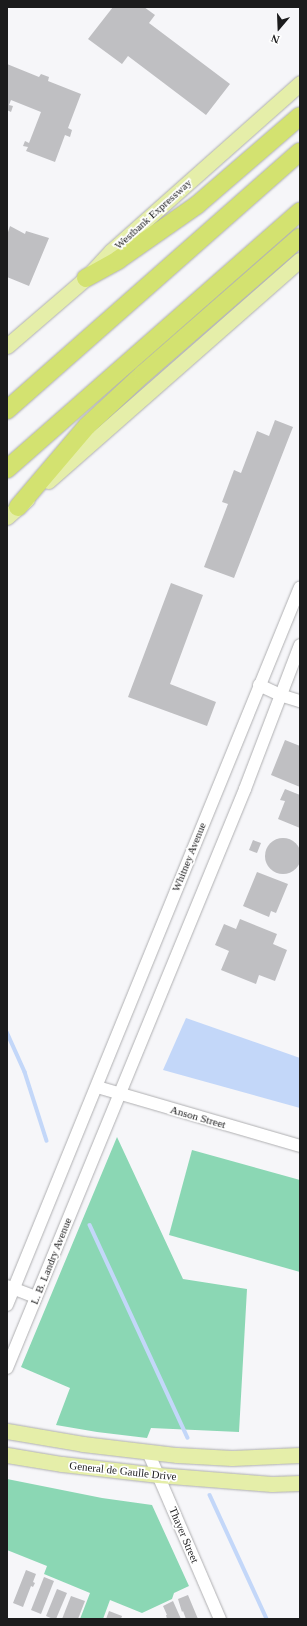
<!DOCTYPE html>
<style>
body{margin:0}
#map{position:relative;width:307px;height:1626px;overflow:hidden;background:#f6f6f9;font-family:"Times New Roman",serif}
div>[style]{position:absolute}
.green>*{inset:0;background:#8bd7b4}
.water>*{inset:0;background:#c3d7f9}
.stream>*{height:3.5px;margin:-1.75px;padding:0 1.75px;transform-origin:1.75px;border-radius:1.75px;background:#c3d7f9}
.building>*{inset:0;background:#bfbfc2}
.round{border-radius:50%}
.roads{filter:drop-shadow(0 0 1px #afafb1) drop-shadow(0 0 1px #afafb1)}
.minor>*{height:12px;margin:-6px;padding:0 6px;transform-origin:6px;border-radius:6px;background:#fff}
.major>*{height:15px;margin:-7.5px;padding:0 7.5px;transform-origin:7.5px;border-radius:7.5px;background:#e5eea9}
.highway>*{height:18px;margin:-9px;padding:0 9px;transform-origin:9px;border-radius:9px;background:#d3e270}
span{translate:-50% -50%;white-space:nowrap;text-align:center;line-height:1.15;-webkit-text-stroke:3.5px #fff;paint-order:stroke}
.street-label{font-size:11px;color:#1b1b1c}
.frame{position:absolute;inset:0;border:8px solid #1b1b1c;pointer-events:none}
.north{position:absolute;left:259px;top:8px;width:40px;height:40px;-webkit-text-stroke:3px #fff;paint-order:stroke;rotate:199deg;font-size:11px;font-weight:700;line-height:16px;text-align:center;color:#1b1b1c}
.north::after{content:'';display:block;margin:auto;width:14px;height:18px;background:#1b1b1c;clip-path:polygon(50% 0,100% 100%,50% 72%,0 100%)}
</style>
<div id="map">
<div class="green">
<div style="clip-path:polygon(117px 1137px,183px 1279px,247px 1289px,239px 1432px,151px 1428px,147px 1438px,97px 1432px,56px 1425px,70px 1388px,21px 1367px)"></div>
<div style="clip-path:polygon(192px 1150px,300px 1180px,300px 1272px,169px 1235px)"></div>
<div style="clip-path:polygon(7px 1479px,102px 1498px,152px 1505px,189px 1586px,174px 1593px,172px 1599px,142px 1613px,110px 1600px,103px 1619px,80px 1619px,90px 1593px,44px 1574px,47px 1566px,7px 1550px)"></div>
</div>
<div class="water">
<div style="clip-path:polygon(186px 1018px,300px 1058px,300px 1108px,163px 1070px)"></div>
</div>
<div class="stream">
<div style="left:7px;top:1032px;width:44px;rotate:65.8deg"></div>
<div style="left:25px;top:1072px;width:72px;rotate:72.3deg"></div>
<div style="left:90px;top:1225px;width:234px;rotate:65.3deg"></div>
<div style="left:210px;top:1495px;width:136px;rotate:65.3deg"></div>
</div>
<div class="building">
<div style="clip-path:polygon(113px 7px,144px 7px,155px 15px,149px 23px,230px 84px,206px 115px,128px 56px,122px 64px,88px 39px)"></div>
<div style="clip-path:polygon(7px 64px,39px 77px,41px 74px,49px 77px,48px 81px,81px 94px,68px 128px,72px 130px,70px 137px,65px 135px,55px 162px,26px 151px,28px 147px,23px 146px,25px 141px,29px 143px,41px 112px,11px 100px,9px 105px,13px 106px,11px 112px,7px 110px)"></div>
<div style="clip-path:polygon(10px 226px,25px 234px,26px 231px,49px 238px,29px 286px,7px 277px,7px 235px)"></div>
<div style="clip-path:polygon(275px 420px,293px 427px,234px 578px,204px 567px,228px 504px,222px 502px,234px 470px,241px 473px,257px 431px,269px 436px)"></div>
<div style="clip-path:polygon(171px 583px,203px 595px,170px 684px,216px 702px,207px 726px,128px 697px)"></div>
<div style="clip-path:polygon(285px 740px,300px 746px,300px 787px,271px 775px)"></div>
<div style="clip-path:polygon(285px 789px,300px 795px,300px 828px,278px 819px,285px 801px,280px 800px)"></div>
<div class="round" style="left:265px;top:838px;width:36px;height:36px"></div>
<div style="clip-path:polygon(253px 840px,261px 843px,257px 853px,249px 850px)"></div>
<div style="clip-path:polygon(257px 872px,288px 884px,276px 913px,271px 911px,269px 917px,243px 906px)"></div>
<div style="clip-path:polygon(240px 919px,277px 934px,273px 944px,287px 950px,275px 981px,259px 975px,256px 984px,221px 970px,229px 951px,215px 945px,224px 924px,236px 929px)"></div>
<div style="clip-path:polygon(26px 1570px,36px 1574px,33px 1582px,35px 1583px,33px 1587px,31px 1586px,23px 1607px,13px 1603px)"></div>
<div style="clip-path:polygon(44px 1577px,54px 1581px,41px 1614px,31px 1610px)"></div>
<div style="clip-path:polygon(57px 1589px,67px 1593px,56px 1619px,53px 1619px,46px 1616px)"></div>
<div style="clip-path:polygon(188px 1595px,198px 1619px,186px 1619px,183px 1611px,182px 1612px,178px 1599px)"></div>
<div style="clip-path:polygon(71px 1596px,85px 1601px,78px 1619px,62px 1619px)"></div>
<div style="clip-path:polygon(173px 1601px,181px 1619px,167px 1619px,166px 1615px,167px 1615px,163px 1606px)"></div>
<div style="clip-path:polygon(109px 1611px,122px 1616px,121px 1619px,106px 1619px)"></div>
</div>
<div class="roads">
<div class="minor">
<div style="left:259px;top:685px;width:23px;rotate:25deg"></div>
<div style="left:280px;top:695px;width:21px;rotate:17deg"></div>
<div style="left:97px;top:1087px;width:211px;rotate:16.2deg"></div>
<div style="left:7px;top:1286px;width:31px;rotate:21deg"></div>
<div style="left:7px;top:1305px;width:775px;rotate:-67.8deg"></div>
<div style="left:7px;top:1368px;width:626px;rotate:-67.65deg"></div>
<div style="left:245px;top:789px;width:154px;rotate:-69.1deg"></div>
<div style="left:148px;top:1452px;width:182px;rotate:66.7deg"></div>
</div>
<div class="major">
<div style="left:7px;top:346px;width:104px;rotate:-40.7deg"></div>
<div style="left:86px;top:278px;width:37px;rotate:-47deg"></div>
<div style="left:111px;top:251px;width:253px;rotate:-41.6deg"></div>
<div style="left:48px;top:481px;width:335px;rotate:-41.3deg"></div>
<div style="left:7px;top:517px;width:27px;rotate:-42deg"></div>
<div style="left:7px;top:1431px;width:77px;rotate:9.7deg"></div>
<div style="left:83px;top:1444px;width:95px;rotate:6.7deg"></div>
<div style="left:177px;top:1455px;width:55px;rotate:3.1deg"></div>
<div style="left:232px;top:1458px;width:68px;rotate:-2.5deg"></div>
<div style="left:7px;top:1455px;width:56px;rotate:9.3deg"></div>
<div style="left:62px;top:1464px;width:97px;rotate:6.5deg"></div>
<div style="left:158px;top:1475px;width:114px;rotate:4.5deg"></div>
<div style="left:272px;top:1484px;width:28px;rotate:-2deg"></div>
</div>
<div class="highway">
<div style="left:86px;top:278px;width:37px;rotate:-29deg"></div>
<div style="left:118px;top:260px;width:96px;rotate:-34.8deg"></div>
<div style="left:197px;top:205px;width:136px;rotate:-40.8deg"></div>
<div style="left:7px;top:410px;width:390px;rotate:-41.4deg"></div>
<div style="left:7px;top:469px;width:390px;rotate:-41.3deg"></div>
<div style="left:18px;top:507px;width:106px;rotate:-49.6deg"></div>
<div style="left:87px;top:426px;width:76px;rotate:-42.9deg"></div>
<div style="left:143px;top:374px;width:208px;rotate:-41.1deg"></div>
</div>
</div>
<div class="street-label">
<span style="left:153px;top:214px;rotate:-42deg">Westbank Expressway</span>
<span style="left:189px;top:857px;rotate:-68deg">Whitney Avenue</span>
<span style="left:198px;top:1117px;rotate:16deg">Anson Street</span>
<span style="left:51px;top:1261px;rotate:-68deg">L. B. Landry Avenue</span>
<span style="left:123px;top:1471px;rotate:6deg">General de Gaulle Drive</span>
<span style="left:184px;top:1535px;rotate:67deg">Thayer Street</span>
</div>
<div class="frame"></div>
<div class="north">N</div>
</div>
